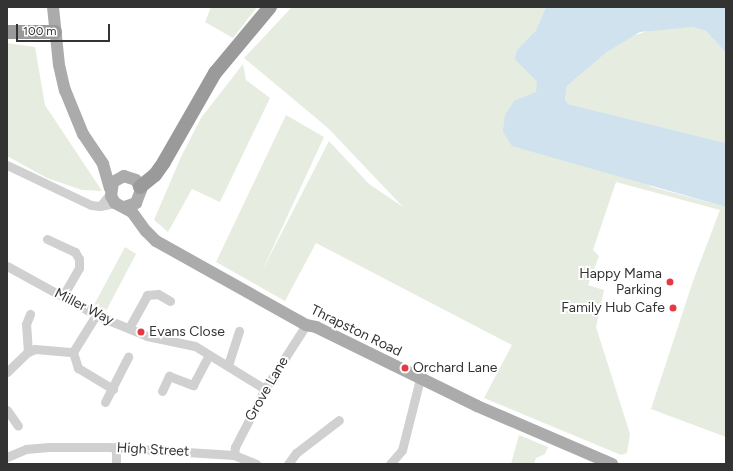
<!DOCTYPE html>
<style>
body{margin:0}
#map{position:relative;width:733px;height:471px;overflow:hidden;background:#fff;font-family:Figtree,sans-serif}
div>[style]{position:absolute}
.green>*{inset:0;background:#e6ecdf}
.water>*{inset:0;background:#cfe2ee}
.minor>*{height:9px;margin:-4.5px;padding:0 4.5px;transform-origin:4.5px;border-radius:4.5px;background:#d0d0d0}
.major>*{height:12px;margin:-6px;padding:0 6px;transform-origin:6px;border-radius:6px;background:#ababab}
.highway>*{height:14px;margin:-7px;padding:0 7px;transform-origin:7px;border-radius:7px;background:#9a9a9a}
.dots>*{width:11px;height:11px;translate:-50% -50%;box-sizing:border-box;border:2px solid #fff;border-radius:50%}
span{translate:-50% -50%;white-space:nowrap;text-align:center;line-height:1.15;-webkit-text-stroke:4px #fff;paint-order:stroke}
.poi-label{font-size:14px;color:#333}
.right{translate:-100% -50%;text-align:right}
.left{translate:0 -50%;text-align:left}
.street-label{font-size:14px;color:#333}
.frame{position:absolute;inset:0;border:8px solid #333;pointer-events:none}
.scale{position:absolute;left:16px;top:24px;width:94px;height:18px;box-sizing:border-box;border:2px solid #333;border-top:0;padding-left:5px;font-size:12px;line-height:14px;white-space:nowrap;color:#333;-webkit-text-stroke:3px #fff;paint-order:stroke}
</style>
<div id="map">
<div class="green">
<div style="clip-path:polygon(211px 7px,257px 7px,233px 38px,205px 22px)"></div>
<div style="clip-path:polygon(292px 7px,546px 7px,536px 30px,517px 50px,514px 59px,537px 82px,537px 92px,515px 100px,652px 187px,726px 207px,726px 437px,651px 409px,693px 281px,720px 210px,616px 182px,593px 250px,599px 256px,588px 285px,604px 290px,596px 327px,630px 434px,627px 453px,621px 455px,484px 398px,512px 345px,316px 243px,285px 301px,216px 262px,286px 115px,324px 137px,262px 271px,329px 141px,369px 184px,403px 207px,328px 128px,244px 58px)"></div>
<div style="clip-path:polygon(692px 27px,706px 31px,726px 53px,726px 143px,568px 104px,565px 100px,567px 86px,607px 52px,630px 37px,653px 29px)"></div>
<div style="clip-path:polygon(7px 43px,35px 47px,45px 105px,102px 191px,82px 190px,47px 178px,7px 156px)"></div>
<div style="clip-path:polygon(243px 64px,246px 80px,270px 98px,220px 202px,192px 189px,168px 232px,154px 220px,181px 157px,201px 118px)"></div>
<div style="clip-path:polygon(125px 247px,136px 254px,106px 311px,94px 305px)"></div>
<div style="clip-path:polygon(519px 435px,548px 447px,545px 454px,536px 458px,534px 464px,511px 464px)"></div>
</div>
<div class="water">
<div style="clip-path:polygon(546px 7px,726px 8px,726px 53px,706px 31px,692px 27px,640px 32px,607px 52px,567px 86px,565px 100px,568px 104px,726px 143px,726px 207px,512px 146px,503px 132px,505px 115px,515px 100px,536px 92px,537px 82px,514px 59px,517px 50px,536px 30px)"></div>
</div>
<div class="minor">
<div style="left:7px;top:165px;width:93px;rotate:25.5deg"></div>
<div style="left:91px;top:205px;width:9px;rotate:6deg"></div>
<div style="left:111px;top:193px;width:17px;rotate:130deg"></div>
<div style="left:100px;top:206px;width:15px;rotate:-11deg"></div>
<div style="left:47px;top:239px;width:31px;rotate:25deg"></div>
<div style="left:75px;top:252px;width:8px;rotate:60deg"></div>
<div style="left:79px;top:259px;width:9px;rotate:90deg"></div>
<div style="left:79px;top:268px;width:32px;rotate:120deg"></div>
<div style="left:7px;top:266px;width:102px;rotate:28.8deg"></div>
<div style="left:96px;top:315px;width:55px;rotate:22.4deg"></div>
<div style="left:147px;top:336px;width:49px;rotate:11.8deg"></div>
<div style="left:195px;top:346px;width:82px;rotate:31.6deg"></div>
<div style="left:129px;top:328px;width:38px;rotate:-61deg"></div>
<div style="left:147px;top:295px;width:11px;rotate:-5deg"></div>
<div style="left:158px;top:294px;width:14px;rotate:30deg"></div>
<div style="left:28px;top:352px;width:28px;rotate:-94deg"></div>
<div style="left:26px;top:324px;width:11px;rotate:-68deg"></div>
<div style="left:73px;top:352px;width:17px;rotate:73deg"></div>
<div style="left:78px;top:368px;width:41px;rotate:31deg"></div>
<div style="left:228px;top:365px;width:36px;rotate:-72deg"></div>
<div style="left:7px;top:372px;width:29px;rotate:-44deg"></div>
<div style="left:28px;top:352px;width:8px;rotate:-23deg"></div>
<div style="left:35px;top:349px;width:38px;rotate:5deg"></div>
<div style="left:73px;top:352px;width:44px;rotate:-58.1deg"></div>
<div style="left:162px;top:391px;width:17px;rotate:-65deg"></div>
<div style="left:169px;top:376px;width:26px;rotate:21deg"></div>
<div style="left:193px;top:385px;width:34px;rotate:-62deg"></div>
<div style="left:105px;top:402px;width:51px;rotate:-62.9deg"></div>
<div style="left:7px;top:410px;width:19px;rotate:55deg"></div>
<div style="left:234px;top:455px;width:8px;rotate:-83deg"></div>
<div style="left:235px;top:447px;width:65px;rotate:-62.7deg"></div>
<div style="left:265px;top:389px;width:76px;rotate:-57.4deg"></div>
<div style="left:7px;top:457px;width:21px;rotate:-23deg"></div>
<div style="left:26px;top:449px;width:23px;rotate:-5deg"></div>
<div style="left:49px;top:447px;width:59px"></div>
<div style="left:108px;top:447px;width:126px;rotate:3.6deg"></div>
<div style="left:234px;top:455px;width:24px;rotate:22deg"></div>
<div style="left:116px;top:464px;width:17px;rotate:-90deg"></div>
<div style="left:288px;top:464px;width:14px;rotate:-54deg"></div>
<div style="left:296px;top:453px;width:54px;rotate:-37.5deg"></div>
<div style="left:390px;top:464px;width:18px;rotate:-49deg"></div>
<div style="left:402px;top:450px;width:73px;rotate:-75.8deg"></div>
</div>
<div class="major">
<div style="left:53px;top:7px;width:58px;rotate:84.1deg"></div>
<div style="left:59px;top:65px;width:26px;rotate:77deg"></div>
<div style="left:65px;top:90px;width:48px;rotate:67.8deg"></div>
<div style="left:83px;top:134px;width:36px;rotate:56deg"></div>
<div style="left:103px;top:164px;width:25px;rotate:74deg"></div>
<div style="left:125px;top:207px;width:12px;rotate:-20deg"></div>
<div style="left:136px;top:203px;width:14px;rotate:-69deg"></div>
<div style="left:141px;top:190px;width:11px;rotate:-117deg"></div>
<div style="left:136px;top:180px;width:13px;rotate:-162deg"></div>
<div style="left:124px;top:176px;width:13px;rotate:151deg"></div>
<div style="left:113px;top:182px;width:14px;rotate:98deg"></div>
<div style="left:111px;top:196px;width:8px;rotate:60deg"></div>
<div style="left:115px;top:203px;width:19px;rotate:28deg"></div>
<div style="left:132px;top:212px;width:24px;rotate:54deg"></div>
<div style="left:146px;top:231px;width:14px;rotate:45deg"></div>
<div style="left:156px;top:241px;width:172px;rotate:29.2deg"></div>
<div style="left:306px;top:325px;width:10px;rotate:11deg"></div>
<div style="left:316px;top:327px;width:179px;rotate:26.1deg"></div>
<div style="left:477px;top:406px;width:147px;rotate:23.2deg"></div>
</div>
<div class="highway">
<div style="left:7px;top:32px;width:48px"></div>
<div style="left:140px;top:187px;width:19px;rotate:-39deg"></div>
<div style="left:155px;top:175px;width:16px;rotate:-55deg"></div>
<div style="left:164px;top:162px;width:103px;rotate:-60.2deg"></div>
<div style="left:215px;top:73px;width:86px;rotate:-50.2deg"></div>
</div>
<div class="dots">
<div style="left:670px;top:282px;background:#e63946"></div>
<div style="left:673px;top:308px;background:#e63946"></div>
<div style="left:141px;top:332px;background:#e63946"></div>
<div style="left:405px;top:368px;background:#e63946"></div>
</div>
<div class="poi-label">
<span class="right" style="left:662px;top:282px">Happy Mama<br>Parking</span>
<span class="right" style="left:665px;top:308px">Family Hub Cafe</span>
<span class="left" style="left:149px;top:332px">Evans Close</span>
<span class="left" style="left:413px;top:368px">Orchard Lane</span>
</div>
<div class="street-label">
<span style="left:84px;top:307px;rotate:27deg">Miller Way</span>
<span style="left:356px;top:331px;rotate:26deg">Thrapston Road</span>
<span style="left:267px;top:389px;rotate:-60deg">Grove Lane</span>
<span style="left:153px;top:450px;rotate:3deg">High Street</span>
</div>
<div class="frame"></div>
<div class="scale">100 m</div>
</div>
